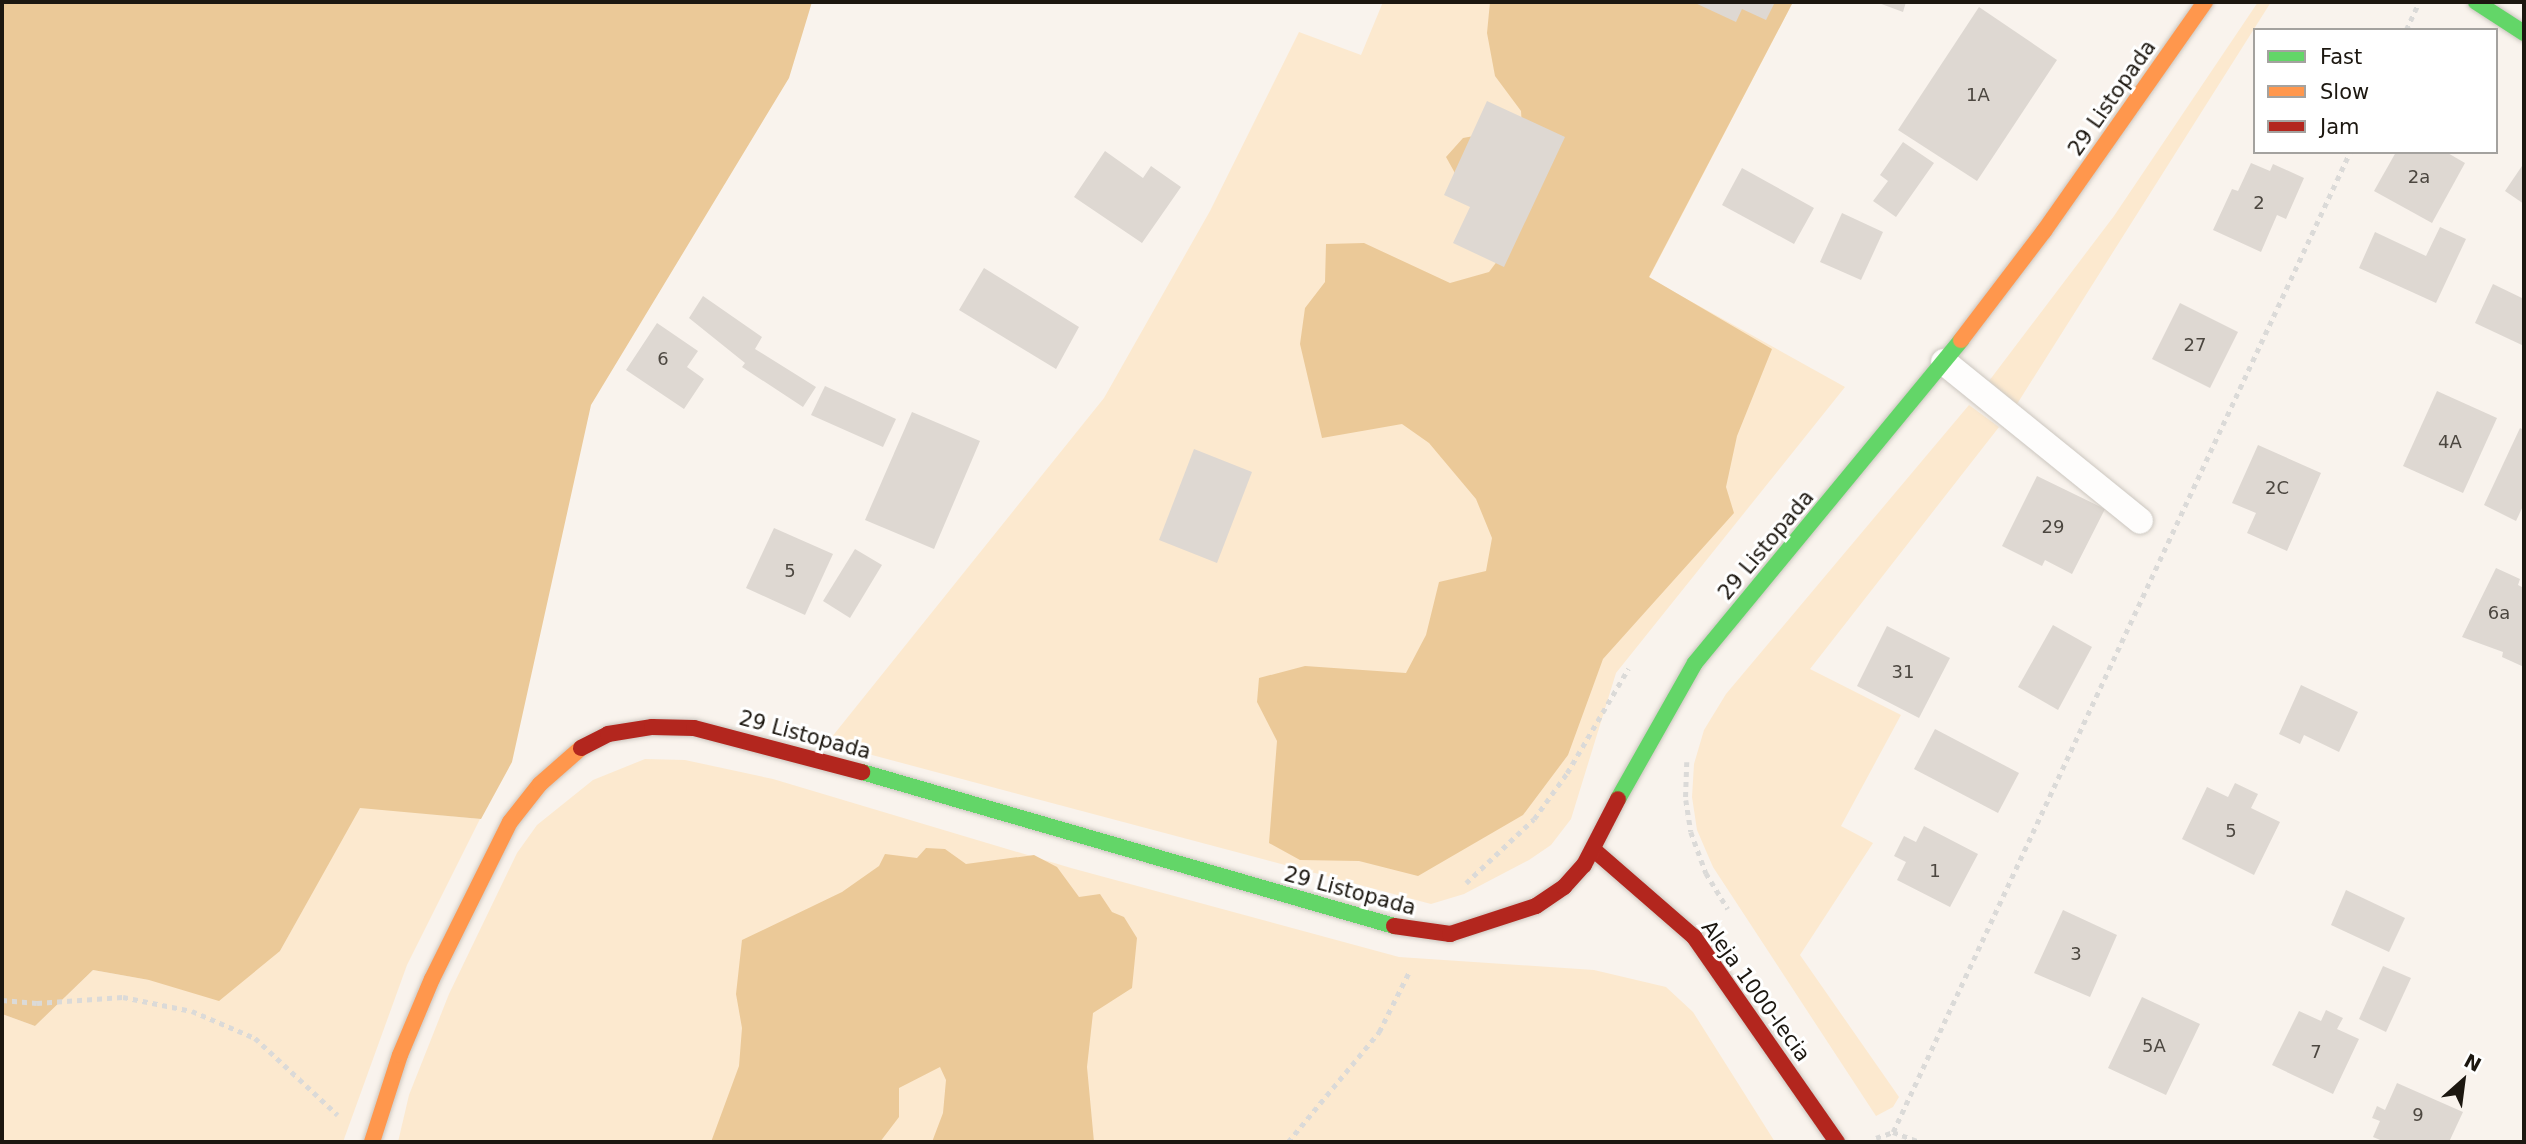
<!DOCTYPE html>
<style>
body{margin:0}
#map{position:relative;width:2526px;height:1144px;overflow:hidden;background:#f9f3ed;font-family:"DejaVu Sans",sans-serif}
div>[style]{position:absolute}
.green>*{inset:0;background:#fce9cf}
.forest>*{inset:0;background:#ebc998}
.building>*{inset:0;background:#ded8d2}
.path>*{height:4.5px;margin-top:-2.25px;transform-origin:0;background:repeating-linear-gradient(90deg,#dbdad8 0 5px,transparent 0 10px)}
.roads{filter:drop-shadow(0 0 2px #cbc6bf) drop-shadow(0 0 2px #cbc6bf)}
.lane>*{height:26px;margin:-13px;padding:0 13px;transform-origin:13px;border-radius:13px;background:#fefdfc}
.fast>*{height:16px;margin:-8px;padding:0 8px;transform-origin:8px;border-radius:8px;background:#63d668}
.slow>*{height:16px;margin:-8px;padding:0 8px;transform-origin:8px;border-radius:8px;background:#ff974d}
.jam>*{height:16px;margin:-8px;padding:0 8px;transform-origin:8px;border-radius:8px;background:#b3261e}
span{translate:-50% -50%;white-space:nowrap;text-align:center;line-height:1.15;-webkit-text-stroke:6px #fff;paint-order:stroke}
.number-label{font-size:18px;color:#4c4740}
.number-label span{-webkit-text-stroke-width:0}
.street-label{font-size:21px;color:#1c1710}
.frame{position:absolute;inset:0;border:4px solid #1c1710;pointer-events:none}
.legend{position:absolute;left:2253px;top:28px;width:245px;height:126px;box-sizing:border-box;background:#fff;border:2px solid #a4a29f;margin:0;padding:9px 12px;list-style:none;font-size:21px;color:#1c1710}
.legend li{display:flex;align-items:center;gap:14px;height:35px}
.legend b{width:35px;border:2px solid #a4a29f}
.north{position:absolute;left:2428px;top:1046px;width:70px;height:70px;-webkit-text-stroke:5px #fff;paint-order:stroke;rotate:28deg;font-size:19px;font-weight:700;line-height:28px;text-align:center;color:#1c1710}
.north::after{content:'';display:block;margin:auto;width:24px;height:32px;background:#1c1710;clip-path:polygon(50% 0,100% 100%,50% 72%,0 100%)}
</style>
<div id="map">
<div class="green">
<div style="clip-path:polygon(1383px 2px,1793px 2px,1649px 278px,1845px 387px,1616px 673px,1571px 819px,1551px 845px,1529px 860px,1464px 894px,1431px 904px,827px 743px,1104px 398px,1210px 211px,1299px 32px,1361px 55px)"></div>
<div style="clip-path:polygon(2258px 2px,2271px 2px,2017px 404px,1989px 381px,2114px 216px)"></div>
<div style="clip-path:polygon(1969px 405px,1999px 427px,1810px 669px,1901px 715px,1841px 826px,1873px 843px,1800px 955px,1899px 1097px,1893px 1107px,1876px 1116px,1713px 867px,1697px 830px,1692px 797px,1694px 764px,1704px 730px,1726px 694px)"></div>
<div style="clip-path:polygon(645px 759px,685px 760px,773px 779px,1071px 868px,1399px 957px,1594px 970px,1666px 987px,1693px 1012px,1775px 1142px,398px 1142px,409px 1095px,449px 994px,517px 853px,537px 825px,593px 780px)"></div>
<div style="clip-path:polygon(359px 807px,480px 819px,407px 965px,343px 1142px,2px 1142px,2px 1014px,35px 1026px,93px 970px,149px 980px,280px 951px)"></div>
</div>
<div class="forest">
<div style="clip-path:polygon(2px 2px,812px 2px,789px 78px,591px 405px,512px 762px,481px 819px,360px 808px,280px 951px,219px 1001px,149px 980px,93px 970px,35px 1026px,2px 1014px)"></div>
<div style="clip-path:polygon(1490px 2px,1793px 2px,1649px 277px,1772px 349px,1737px 436px,1726px 487px,1734px 513px,1603px 659px,1568px 755px,1523px 815px,1418px 876px,1359px 861px,1300px 860px,1269px 843px,1277px 741px,1257px 702px,1259px 678px,1305px 666px,1406px 673px,1426px 635px,1439px 582px,1486px 571px,1492px 538px,1476px 499px,1429px 443px,1402px 424px,1322px 438px,1300px 344px,1305px 308px,1325px 282px,1326px 244px,1364px 243px,1450px 283px,1489px 272px,1501px 256px,1446px 157px,1463px 138px,1522px 127px,1521px 111px,1495px 76px,1487px 33px)"></div>
<div style="clip-path:polygon(926px 848px,945px 849px,966px 864px,1034px 855px,1057px 867px,1079px 897px,1100px 894px,1112px 912px,1124px 917px,1137px 938px,1132px 988px,1093px 1013px,1087px 1067px,1094px 1142px,932px 1142px,943px 1113px,946px 1080px,940px 1067px,899px 1088px,899px 1117px,880px 1142px,711px 1142px,739px 1066px,742px 1028px,736px 994px,742px 940px,842px 892px,879px 866px,885px 854px,917px 858px)"></div>
</div>
<div class="building">
<div style="clip-path:polygon(1693px 2px,1775px 2px,1766px 20px,1742px 9px,1736px 22px)"></div>
<div style="clip-path:polygon(1876px 2px,1906px 2px,1903px 12px)"></div>
<div style="clip-path:polygon(1979px 7px,2057px 60px,1977px 181px,1898px 130px)"></div>
<div style="clip-path:polygon(1487px 101px,1565px 137px,1504px 267px,1453px 243px,1470px 207px,1444px 195px)"></div>
<div style="clip-path:polygon(1903px 142px,1934px 163px,1896px 217px,1873px 201px,1888px 181px,1880px 175px)"></div>
<div style="clip-path:polygon(1105px 151px,1143px 178px,1151px 166px,1181px 187px,1142px 243px,1074px 197px)"></div>
<div style="clip-path:polygon(2396px 152px,2446px 152px,2465px 163px,2432px 223px,2374px 191px)"></div>
<div style="clip-path:polygon(2251px 163px,2270px 171px,2273px 164px,2304px 178px,2286px 219px,2277px 215px,2261px 252px,2213px 230px,2232px 189px,2238px 191px)"></div>
<div style="clip-path:polygon(2524px 163px,2524px 204px,2505px 191px)"></div>
<div style="clip-path:polygon(1742px 168px,1814px 208px,1794px 244px,1722px 205px)"></div>
<div style="clip-path:polygon(1842px 213px,1883px 232px,1861px 280px,1820px 262px)"></div>
<div style="clip-path:polygon(2440px 227px,2466px 239px,2436px 303px,2359px 268px,2375px 232px,2426px 256px)"></div>
<div style="clip-path:polygon(984px 268px,1079px 327px,1056px 369px,959px 310px)"></div>
<div style="clip-path:polygon(2493px 284px,2524px 299px,2524px 346px,2475px 323px)"></div>
<div style="clip-path:polygon(703px 296px,762px 337px,755px 349px,816px 387px,803px 407px,742px 367px,745px 363px,689px 318px)"></div>
<div style="clip-path:polygon(2180px 303px,2238px 332px,2210px 388px,2152px 359px)"></div>
<div style="clip-path:polygon(657px 323px,698px 351px,687px 367px,704px 379px,684px 409px,626px 370px)"></div>
<div style="clip-path:polygon(825px 386px,896px 419px,883px 447px,811px 415px)"></div>
<div style="clip-path:polygon(2437px 391px,2497px 418px,2463px 493px,2403px 466px)"></div>
<div style="clip-path:polygon(912px 412px,980px 441px,934px 549px,865px 520px)"></div>
<div style="clip-path:polygon(2520px 428px,2524px 430px,2524px 504px,2516px 521px,2484px 505px)"></div>
<div style="clip-path:polygon(2258px 445px,2321px 473px,2287px 551px,2247px 533px,2256px 513px,2232px 503px)"></div>
<div style="clip-path:polygon(1194px 449px,1252px 472px,1217px 563px,1159px 540px)"></div>
<div style="clip-path:polygon(2037px 476px,2105px 509px,2072px 574px,2045px 560px,2042px 566px,2002px 546px)"></div>
<div style="clip-path:polygon(774px 528px,833px 554px,805px 615px,746px 588px)"></div>
<div style="clip-path:polygon(855px 549px,882px 565px,850px 618px,823px 601px)"></div>
<div style="clip-path:polygon(2496px 568px,2520px 579px,2518px 585px,2524px 588px,2524px 667px,2502px 657px,2503px 652px,2462px 637px)"></div>
<div style="clip-path:polygon(2053px 625px,2092px 647px,2058px 710px,2018px 687px)"></div>
<div style="clip-path:polygon(1887px 626px,1950px 658px,1919px 718px,1857px 686px)"></div>
<div style="clip-path:polygon(2301px 685px,2358px 712px,2339px 752px,2304px 735px,2300px 744px,2279px 734px)"></div>
<div style="clip-path:polygon(1935px 729px,2019px 773px,1998px 813px,1914px 769px)"></div>
<div style="clip-path:polygon(2235px 783px,2258px 794px,2251px 808px,2280px 822px,2254px 875px,2182px 839px,2207px 787px,2228px 797px)"></div>
<div style="clip-path:polygon(1924px 826px,1978px 854px,1950px 907px,1897px 880px,1906px 862px,1894px 856px,1904px 836px,1916px 842px)"></div>
<div style="clip-path:polygon(2346px 890px,2405px 918px,2389px 952px,2331px 925px)"></div>
<div style="clip-path:polygon(2063px 910px,2117px 935px,2090px 997px,2034px 973px)"></div>
<div style="clip-path:polygon(2383px 966px,2411px 978px,2386px 1032px,2359px 1019px)"></div>
<div style="clip-path:polygon(2142px 997px,2200px 1024px,2166px 1095px,2108px 1068px)"></div>
<div style="clip-path:polygon(2326px 1010px,2343px 1018px,2337px 1029px,2359px 1039px,2333px 1094px,2272px 1065px,2299px 1011px,2321px 1021px)"></div>
<div style="clip-path:polygon(2397px 1083px,2463px 1112px,2449px 1142px,2385px 1142px,2373px 1137px,2380px 1121px,2372px 1118px,2377px 1106px,2385px 1110px)"></div>
</div>
<div class="path">
<div style="left:2406px;top:30px;width:31px;rotate:-65deg"></div>
<div style="left:1687px;top:762px;width:38px;rotate:92deg"></div>
<div style="left:1686px;top:800px;width:32px;rotate:81deg"></div>
<div style="left:1691px;top:832px;width:44px;rotate:69.9deg"></div>
<div style="left:1706px;top:873px;width:42px;rotate:58.6deg"></div>
<div style="left:1466px;top:883px;width:93px;rotate:-43.3deg"></div>
<div style="left:1534px;top:819px;width:57px;rotate:-54.3deg"></div>
<div style="left:1567px;top:773px;width:121px;rotate:-59.6deg"></div>
<div style="left:2px;top:1000px;width:35px;rotate:5deg"></div>
<div style="left:37px;top:1003px;width:86px;rotate:-4deg"></div>
<div style="left:123px;top:997px;width:70px;rotate:11.5deg"></div>
<div style="left:192px;top:1011px;width:69px;rotate:23.2deg"></div>
<div style="left:255px;top:1038px;width:113px;rotate:42.9deg"></div>
<div style="left:1893px;top:1132px;width:1081px;rotate:-65deg"></div>
<div style="left:1876px;top:1138px;width:18px;rotate:-19deg"></div>
<div style="left:1893px;top:1132px;width:30px;rotate:20deg"></div>
<div style="left:1288px;top:1142px;width:143px;rotate:-50.4deg"></div>
<div style="left:1379px;top:1032px;width:69px;rotate:-63.4deg"></div>
</div>
<div class="roads">
<div class="lane">
<div style="left:1944px;top:362px;width:252px;rotate:39deg"></div>
</div>
<div class="fast">
<div style="left:2476px;top:2px;width:57px;rotate:32.9deg"></div>
<div style="left:862px;top:772px;width:554px;rotate:16.14deg"></div>
<div style="left:1618px;top:799px;width:156px;rotate:-60.5deg"></div>
<div style="left:1695px;top:663px;width:418px;rotate:-50.5deg"></div>
</div>
<div class="slow">
<div style="left:1961px;top:340px;width:137px;rotate:-52.7deg"></div>
<div style="left:2044px;top:231px;width:280px;rotate:-54.9deg"></div>
<div style="left:372px;top:1142px;width:91px;rotate:-72.2deg"></div>
<div style="left:400px;top:1055px;width:82px;rotate:-67.2deg"></div>
<div style="left:432px;top:979px;width:175px;rotate:-63.6deg"></div>
<div style="left:510px;top:822px;width:48px;rotate:-51.7deg"></div>
<div style="left:540px;top:784px;width:55px;rotate:-41.3deg"></div>
</div>
<div class="jam">
<div style="left:581px;top:748px;width:30px;rotate:-27deg"></div>
<div style="left:608px;top:734px;width:45px;rotate:-9deg"></div>
<div style="left:652px;top:727px;width:42px;rotate:1.4deg"></div>
<div style="left:694px;top:728px;width:174px;rotate:14.7deg"></div>
<div style="left:1594px;top:850px;width:133px;rotate:41deg"></div>
<div style="left:1694px;top:937px;width:250px;rotate:55.1deg"></div>
<div style="left:1394px;top:926px;width:57px;rotate:8.1deg"></div>
<div style="left:1450px;top:934px;width:90px;rotate:-18deg"></div>
<div style="left:1536px;top:906px;width:34px;rotate:-34deg"></div>
<div style="left:1564px;top:887px;width:30px;rotate:-48deg"></div>
<div style="left:1584px;top:865px;width:74px;rotate:-62.7deg"></div>
</div>
</div>
<div class="number-label">
<span style="left:1978px;top:95px">1A</span>
<span style="left:2419px;top:177px">2a</span>
<span style="left:2259px;top:203px">2</span>
<span style="left:2195px;top:345px">27</span>
<span style="left:663px;top:359px">6</span>
<span style="left:2450px;top:442px">4A</span>
<span style="left:2277px;top:488px">2C</span>
<span style="left:2053px;top:527px">29</span>
<span style="left:790px;top:571px">5</span>
<span style="left:2499px;top:613px">6a</span>
<span style="left:1903px;top:672px">31</span>
<span style="left:2231px;top:831px">5</span>
<span style="left:1935px;top:871px">1</span>
<span style="left:2076px;top:954px">3</span>
<span style="left:2154px;top:1046px">5A</span>
<span style="left:2316px;top:1052px">7</span>
<span style="left:2418px;top:1115px">9</span>
</div>
<div class="street-label">
<span style="left:2112px;top:98px;rotate:-55deg">29 Listopada</span>
<span style="left:1766px;top:545px;rotate:-50deg">29 Listopada</span>
<span style="left:805px;top:735px;rotate:15deg">29 Listopada</span>
<span style="left:1350px;top:891px;rotate:15deg">29 Listopada</span>
<span style="left:1756px;top:991px;rotate:54deg">Aleja 1000-lecia</span>
</div>
<div class="frame"></div>
<ul class="legend">
<li><b style="height:9px;background:#63d668"></b>Fast</li>
<li><b style="height:9px;background:#ff974d"></b>Slow</li>
<li><b style="height:9px;background:#b3261e"></b>Jam</li>
</ul>
<div class="north">N</div>
</div>
